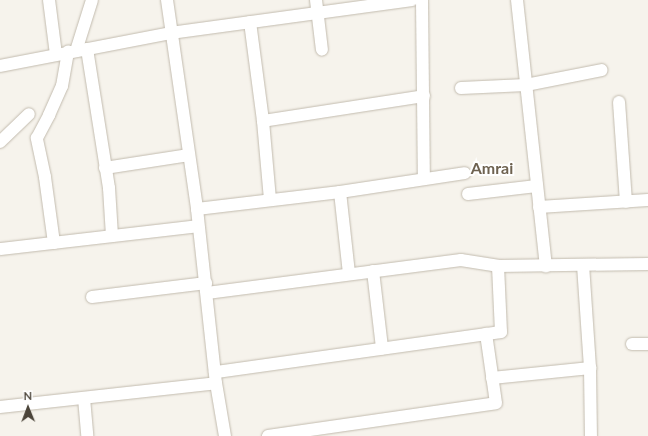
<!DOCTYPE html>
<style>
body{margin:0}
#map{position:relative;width:648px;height:436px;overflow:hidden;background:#f6f3ec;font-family:Lato,sans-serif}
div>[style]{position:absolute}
.roads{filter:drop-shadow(0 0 1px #c2bbae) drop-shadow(0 0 1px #c2bbae)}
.street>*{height:12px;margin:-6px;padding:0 6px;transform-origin:6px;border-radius:6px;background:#fff}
span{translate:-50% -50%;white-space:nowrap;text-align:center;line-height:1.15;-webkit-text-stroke:4px #fff;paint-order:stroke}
.district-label{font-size:16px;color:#6e6250;font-weight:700}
.north{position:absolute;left:8px;top:388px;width:40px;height:40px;-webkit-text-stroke:3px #fff;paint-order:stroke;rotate:359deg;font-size:11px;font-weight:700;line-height:16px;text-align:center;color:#4b4439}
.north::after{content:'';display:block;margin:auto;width:14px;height:18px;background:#4b4439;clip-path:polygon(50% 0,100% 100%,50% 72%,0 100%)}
</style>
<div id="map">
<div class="roads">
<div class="street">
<div style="left:49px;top:0;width:55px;rotate:82.7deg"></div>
<div style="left:167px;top:0;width:211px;rotate:81.8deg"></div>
<div style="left:197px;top:209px;width:175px;rotate:83.8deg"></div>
<div style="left:216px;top:383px;width:54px;rotate:80.4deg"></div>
<div style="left:316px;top:0;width:50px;rotate:83.2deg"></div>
<div style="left:422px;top:0;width:179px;rotate:89.4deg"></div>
<div style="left:517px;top:0;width:268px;rotate:83.8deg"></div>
<div style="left:250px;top:22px;width:100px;rotate:82.5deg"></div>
<div style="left:263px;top:121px;width:79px;rotate:84.9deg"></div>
<div style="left:87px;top:49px;width:141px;rotate:81deg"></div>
<div style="left:109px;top:188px;width:48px;rotate:86.4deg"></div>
<div style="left:76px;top:51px;width:53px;rotate:-72.6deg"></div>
<div style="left:0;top:66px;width:174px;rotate:-10.9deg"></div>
<div style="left:171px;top:33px;width:243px;rotate:-7.8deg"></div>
<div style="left:461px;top:88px;width:65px;rotate:-2.6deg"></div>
<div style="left:526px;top:85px;width:77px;rotate:-11.2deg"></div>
<div style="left:619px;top:102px;width:100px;rotate:86deg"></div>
<div style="left:263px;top:121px;width:163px;rotate:-8.8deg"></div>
<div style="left:0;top:142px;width:40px;rotate:-44deg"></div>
<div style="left:105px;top:168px;width:85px;rotate:-8.8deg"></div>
<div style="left:340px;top:192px;width:126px;rotate:-8.6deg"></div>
<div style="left:468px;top:194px;width:69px;rotate:-6.6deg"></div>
<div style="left:539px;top:207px;width:109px;rotate:-3.7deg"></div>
<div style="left:197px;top:209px;width:144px;rotate:-6.8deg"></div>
<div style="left:340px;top:192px;width:82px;rotate:83.7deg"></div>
<div style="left:54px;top:243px;width:67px;rotate:-97.8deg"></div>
<div style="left:45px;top:177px;width:40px;rotate:-102deg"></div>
<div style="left:37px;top:138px;width:26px;rotate:-62deg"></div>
<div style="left:49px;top:115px;width:32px;rotate:-66deg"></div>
<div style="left:62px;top:86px;width:35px;rotate:-80deg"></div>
<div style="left:0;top:249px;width:199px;rotate:-6.6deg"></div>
<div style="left:583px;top:265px;width:103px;rotate:86.1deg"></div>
<div style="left:590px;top:368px;width:68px;rotate:89.2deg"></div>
<div style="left:498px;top:266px;width:150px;rotate:-0.8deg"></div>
<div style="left:373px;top:271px;width:78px;rotate:83.3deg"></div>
<div style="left:207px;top:293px;width:256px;rotate:-7.4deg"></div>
<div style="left:461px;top:260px;width:37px;rotate:9deg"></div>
<div style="left:498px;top:266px;width:66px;rotate:87.4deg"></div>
<div style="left:501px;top:332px;width:289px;rotate:172deg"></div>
<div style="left:92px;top:297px;width:115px;rotate:-7deg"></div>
<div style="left:632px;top:344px;width:16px"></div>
<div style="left:492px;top:378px;width:99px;rotate:-5.8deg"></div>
<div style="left:84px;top:398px;width:38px;rotate:85deg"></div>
<div style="left:0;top:407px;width:217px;rotate:-6.3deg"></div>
<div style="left:268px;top:436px;width:230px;rotate:-8.2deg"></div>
<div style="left:496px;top:403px;width:70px;rotate:-98.2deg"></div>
</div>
</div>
<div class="district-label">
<span style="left:492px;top:168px">Amrai</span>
</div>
<div class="north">N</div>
</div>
